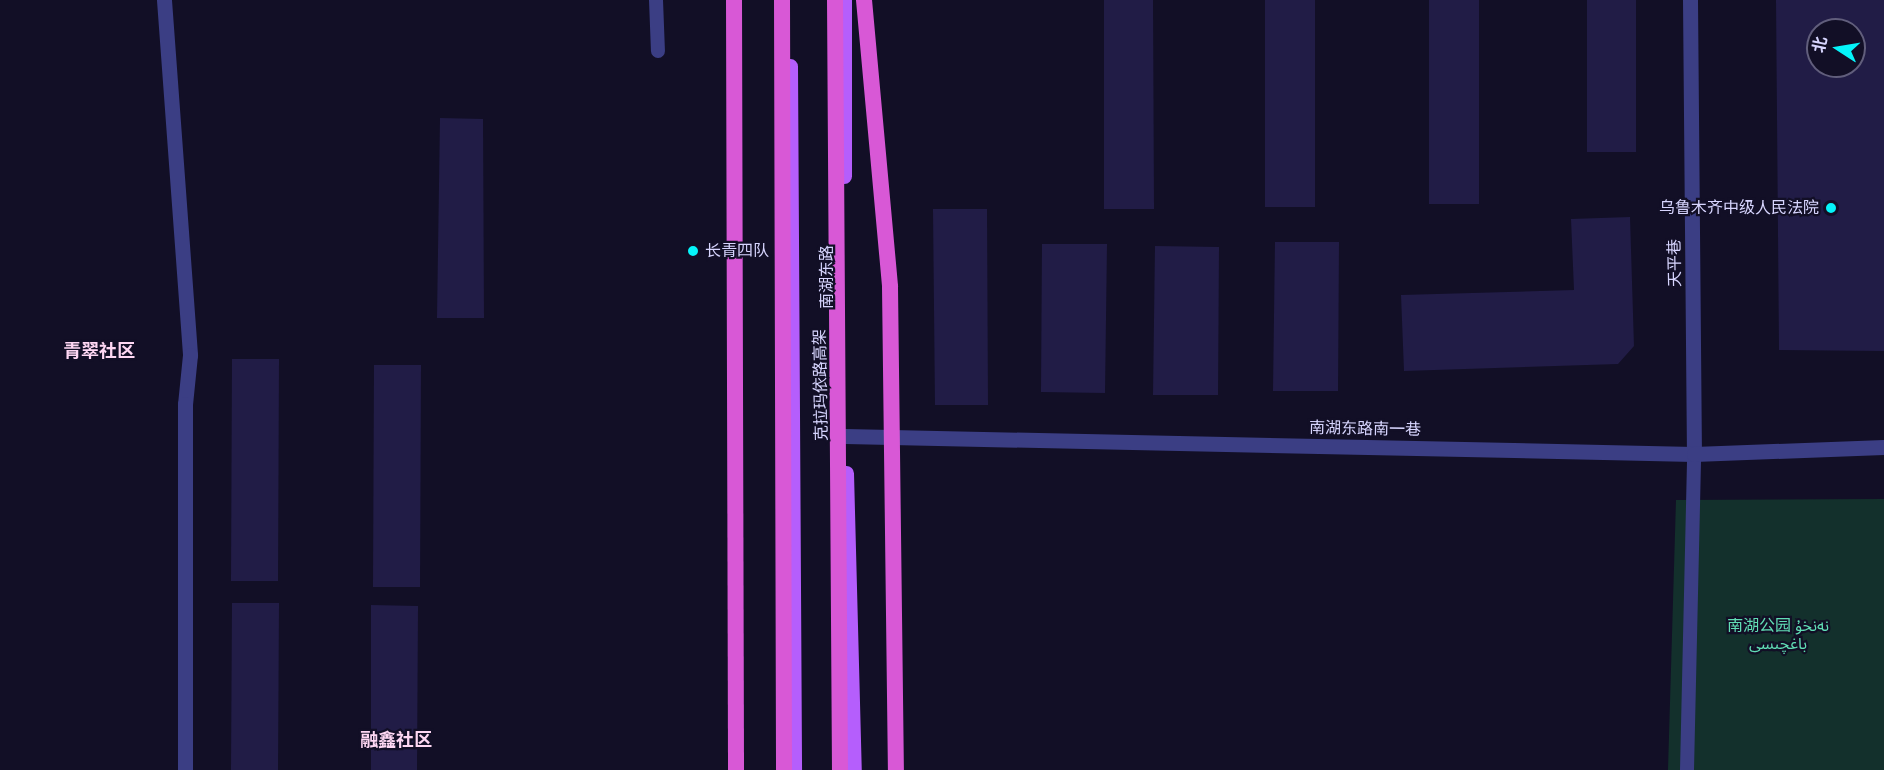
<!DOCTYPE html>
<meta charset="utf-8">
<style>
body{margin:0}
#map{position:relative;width:1884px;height:770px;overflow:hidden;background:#120f26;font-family:Raleway,"Noto Sans Arabic","Noto Sans SC",sans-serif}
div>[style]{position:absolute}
.green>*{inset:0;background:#13302c}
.building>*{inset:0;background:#211c46}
.service>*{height:14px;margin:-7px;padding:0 7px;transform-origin:7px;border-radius:7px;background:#3b3e84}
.minor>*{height:15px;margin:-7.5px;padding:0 7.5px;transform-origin:7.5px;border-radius:7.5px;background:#3b3e84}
.primary>*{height:15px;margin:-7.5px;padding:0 7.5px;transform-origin:7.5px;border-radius:7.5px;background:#b55efc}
.trunk>*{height:16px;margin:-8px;padding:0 8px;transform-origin:8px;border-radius:8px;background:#d858d6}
.trunk-bridge>*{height:16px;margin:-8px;padding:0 8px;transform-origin:8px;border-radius:8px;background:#d858d6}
.dots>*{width:16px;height:16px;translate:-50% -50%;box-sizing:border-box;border:3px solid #120f26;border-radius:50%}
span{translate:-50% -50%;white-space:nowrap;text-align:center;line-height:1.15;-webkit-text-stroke:4.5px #120f26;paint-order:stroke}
.poi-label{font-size:16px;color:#d7d5fe}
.right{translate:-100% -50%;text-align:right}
.left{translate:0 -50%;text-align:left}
.street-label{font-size:16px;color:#d7d5fe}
.park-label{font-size:16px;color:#61deb5}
.neighbourhood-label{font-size:18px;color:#fed7f3;font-weight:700}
.north{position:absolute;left:1806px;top:18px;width:60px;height:60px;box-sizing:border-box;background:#120f26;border:2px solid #615e7c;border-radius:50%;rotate:282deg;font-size:16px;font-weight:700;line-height:24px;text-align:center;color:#d7d5fe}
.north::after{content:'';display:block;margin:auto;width:21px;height:27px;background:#05f4fa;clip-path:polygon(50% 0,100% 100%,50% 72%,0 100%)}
</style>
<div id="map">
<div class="green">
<div style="clip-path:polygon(1884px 499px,1884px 770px,1668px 770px,1676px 500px)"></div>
</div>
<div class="building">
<div style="clip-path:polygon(1104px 0,1153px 0,1154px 209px,1104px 209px)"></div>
<div style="clip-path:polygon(1265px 0,1315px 0,1315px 207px,1265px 207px)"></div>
<div style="clip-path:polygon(1429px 0,1479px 0,1479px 204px,1429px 204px)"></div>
<div style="clip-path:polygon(1587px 0,1636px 0,1636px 152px,1587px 152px)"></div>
<div style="clip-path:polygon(evenodd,1776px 0,1884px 0,1884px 351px,1779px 350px,1776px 0,1818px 30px,1854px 30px,1854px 66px,1818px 66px,1818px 30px)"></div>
<div style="clip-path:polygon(440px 118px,483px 119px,484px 318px,437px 318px)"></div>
<div style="clip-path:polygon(933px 209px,987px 209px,988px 405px,935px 405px)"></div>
<div style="clip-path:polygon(1630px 217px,1634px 346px,1618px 364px,1404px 371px,1401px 295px,1574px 290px,1571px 219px)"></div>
<div style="clip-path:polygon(1275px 242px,1339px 242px,1338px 391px,1273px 391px)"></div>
<div style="clip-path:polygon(1042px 244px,1107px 244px,1105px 393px,1041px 392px)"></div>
<div style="clip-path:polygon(1155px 246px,1219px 247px,1218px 395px,1153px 395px)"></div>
<div style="clip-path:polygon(232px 359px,279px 359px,278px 581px,231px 581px)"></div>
<div style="clip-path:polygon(374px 365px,421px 365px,420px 587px,373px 587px)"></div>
<div style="clip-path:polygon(232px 603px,279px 603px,278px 770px,231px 770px)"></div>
<div style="clip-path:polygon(371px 605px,418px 606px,417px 770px,371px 770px)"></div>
</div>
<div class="service">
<div style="left:656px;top:0;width:51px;rotate:87.8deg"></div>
<div style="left:1687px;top:770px;width:316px;rotate:-88.7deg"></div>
</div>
<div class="minor">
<div style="left:164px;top:0;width:356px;rotate:85.8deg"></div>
<div style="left:190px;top:355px;width:49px;rotate:95.8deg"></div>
<div style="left:185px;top:404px;width:366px;rotate:90deg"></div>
<div style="left:1690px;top:0;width:454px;rotate:89.5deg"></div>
<div style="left:845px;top:436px;width:849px;rotate:1.21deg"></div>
<div style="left:1694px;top:454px;width:190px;rotate:-2.1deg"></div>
</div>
<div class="primary">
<div style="left:844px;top:0;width:176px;rotate:90deg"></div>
<div style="left:790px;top:66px;width:704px;rotate:89.67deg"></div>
<div style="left:846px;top:473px;width:297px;rotate:88.5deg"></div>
</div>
<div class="trunk">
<div style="left:734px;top:0;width:770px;rotate:89.85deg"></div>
<div style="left:782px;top:0;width:770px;rotate:89.85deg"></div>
<div style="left:835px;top:0;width:770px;rotate:89.63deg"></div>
</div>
<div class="trunk-bridge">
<div style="left:864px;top:0;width:288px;rotate:84.8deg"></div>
<div style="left:890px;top:287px;width:483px;rotate:89.3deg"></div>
</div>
<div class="dots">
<div style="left:1831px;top:208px;background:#05f4fa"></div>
<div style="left:693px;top:251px;background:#05f4fa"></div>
</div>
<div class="poi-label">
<span class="right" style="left:1819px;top:208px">乌鲁木齐中级人民法院</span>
<span class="left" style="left:705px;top:251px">长青四队</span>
</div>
<div class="street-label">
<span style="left:1675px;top:263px;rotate:-91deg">天平巷</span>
<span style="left:827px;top:277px;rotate:-90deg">南湖东路</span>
<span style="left:821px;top:385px;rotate:-91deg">克拉玛依路高架</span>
<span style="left:1365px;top:429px;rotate:1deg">南湖东路南一巷</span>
</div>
<div class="park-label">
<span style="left:1778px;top:635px">南湖公园 نەنخۇ<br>باغچىسى</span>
</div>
<div class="neighbourhood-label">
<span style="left:99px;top:351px">青翠社区</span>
<span style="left:396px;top:740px">融鑫社区</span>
</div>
<div class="north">北</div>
</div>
